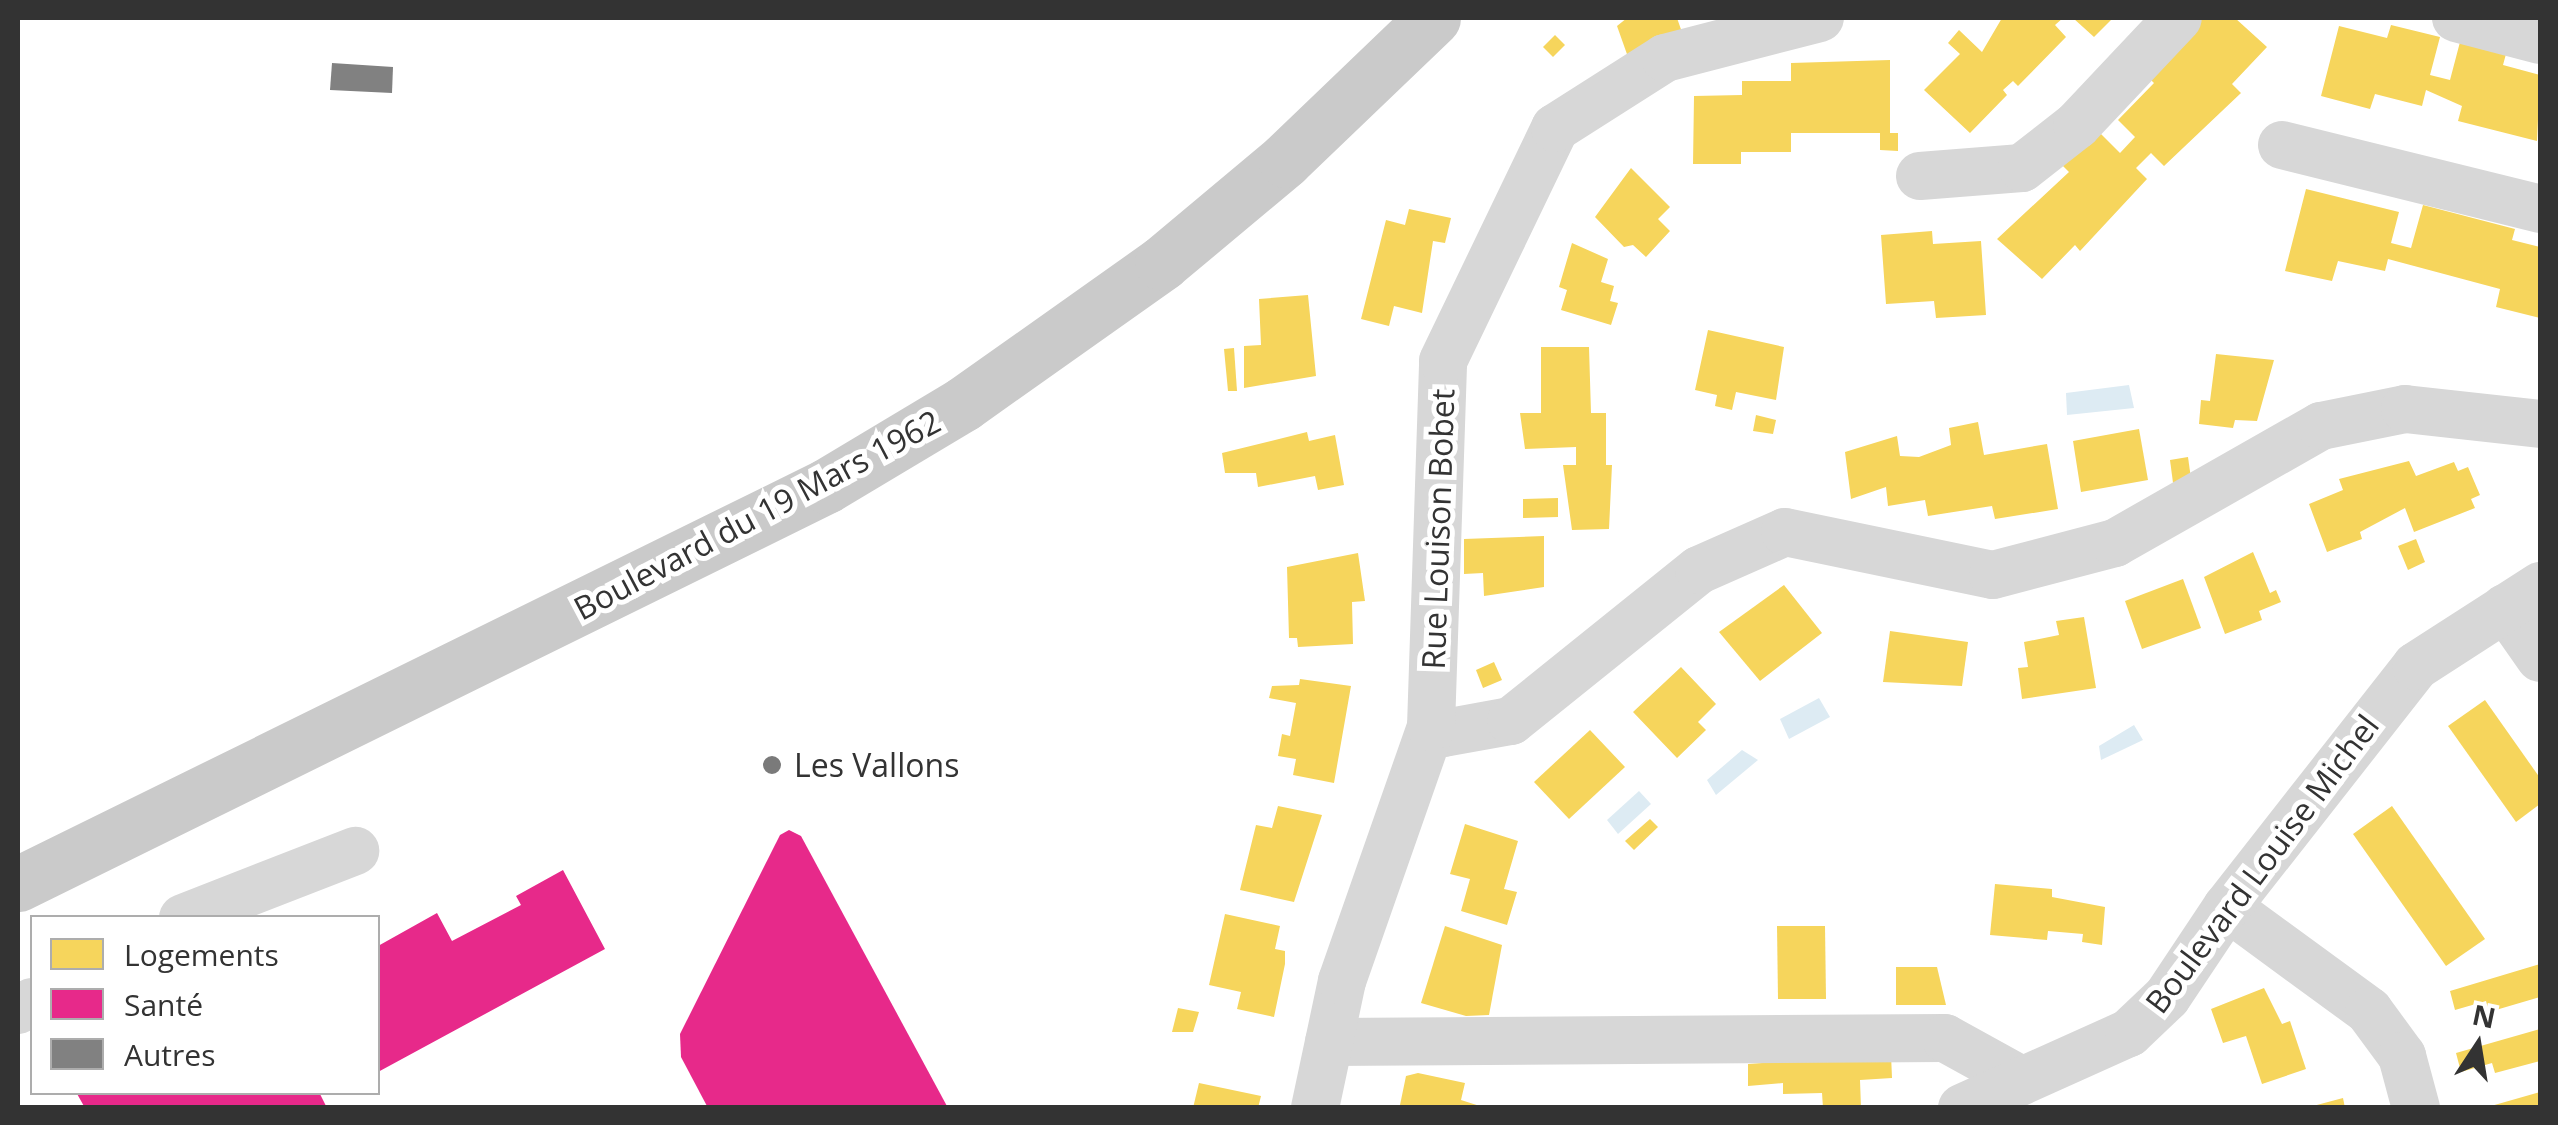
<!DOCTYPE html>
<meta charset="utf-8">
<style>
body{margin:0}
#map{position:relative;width:2558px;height:1125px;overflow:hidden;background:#fff;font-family:"Open Sans",sans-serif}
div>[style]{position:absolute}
.water>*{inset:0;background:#ddebf3}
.homes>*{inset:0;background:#f6d55c}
.health>*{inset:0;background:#e7298a}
.building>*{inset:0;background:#818181}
.minor>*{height:48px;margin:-24px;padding:0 24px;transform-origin:24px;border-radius:24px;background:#d7d7d7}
.major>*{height:55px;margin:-27.5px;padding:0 27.5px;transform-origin:27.5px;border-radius:27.5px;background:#cacaca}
.dots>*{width:28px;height:28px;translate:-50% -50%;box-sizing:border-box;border:5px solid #fff;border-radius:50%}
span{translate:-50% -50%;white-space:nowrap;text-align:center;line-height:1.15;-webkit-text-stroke:10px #fff;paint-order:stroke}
.street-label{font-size:32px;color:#333}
.poi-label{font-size:32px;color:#333}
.left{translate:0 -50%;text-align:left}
.frame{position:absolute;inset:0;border:20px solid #333;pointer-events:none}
.legend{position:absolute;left:30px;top:915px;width:350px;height:180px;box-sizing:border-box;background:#fff;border:2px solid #adadad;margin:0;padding:12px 18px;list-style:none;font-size:30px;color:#333}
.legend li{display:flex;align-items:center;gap:20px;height:50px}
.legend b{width:50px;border:2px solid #adadad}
.north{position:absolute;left:2428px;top:995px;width:100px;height:100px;-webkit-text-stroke:8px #fff;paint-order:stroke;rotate:12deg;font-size:28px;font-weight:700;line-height:40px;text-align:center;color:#333}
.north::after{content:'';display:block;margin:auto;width:35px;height:45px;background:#333;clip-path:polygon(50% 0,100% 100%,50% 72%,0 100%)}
</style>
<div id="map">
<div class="water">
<div style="clip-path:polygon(2129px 385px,2134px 408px,2067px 415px,2066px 393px)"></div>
<div style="clip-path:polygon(1819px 698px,1830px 717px,1789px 739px,1780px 719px)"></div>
<div style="clip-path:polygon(2134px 725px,2143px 740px,2101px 760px,2099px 746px)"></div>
<div style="clip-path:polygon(1742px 750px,1758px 760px,1716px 795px,1707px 780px)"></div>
<div style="clip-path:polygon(1639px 791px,1651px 804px,1618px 834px,1607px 820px)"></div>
</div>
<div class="homes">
<div style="clip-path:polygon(1627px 18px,1677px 18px,1684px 38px,1628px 57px,1617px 26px)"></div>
<div style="clip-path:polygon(2002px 18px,2063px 18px,2055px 25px,2066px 37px,2018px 86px,2013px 81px,2003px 90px,2007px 95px,1970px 133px,1924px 90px,1960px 54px,1948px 43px,1959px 30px,1982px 52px)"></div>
<div style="clip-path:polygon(2073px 18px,2113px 18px,2094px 37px)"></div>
<div style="clip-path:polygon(2200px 18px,2235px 18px,2267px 47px,2232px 84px,2241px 93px,2164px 166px,2151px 153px,2136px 168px,2147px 179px,2080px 251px,2075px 245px,2042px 279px,1997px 239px,2069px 172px,2058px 161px,2093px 126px,2120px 153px,2135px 137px,2118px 120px,2154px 83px,2145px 74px)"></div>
<div style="clip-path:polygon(2391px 25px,2440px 37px,2430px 75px,2450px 80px,2460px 42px,2506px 54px,2503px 65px,2540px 75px,2537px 141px,2458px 121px,2462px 106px,2426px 90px,2422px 106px,2375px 94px,2370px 109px,2321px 96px,2339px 26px,2387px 38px)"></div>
<div style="clip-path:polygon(1555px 35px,1565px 45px,1553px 57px,1543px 47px)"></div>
<div style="clip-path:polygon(1890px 60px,1890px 133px,1898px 133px,1898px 151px,1880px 150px,1880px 133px,1791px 133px,1791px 152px,1741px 152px,1741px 164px,1693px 164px,1694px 96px,1742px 95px,1742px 81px,1791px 81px,1791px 63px)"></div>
<div style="clip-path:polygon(1631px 168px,1670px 207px,1658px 219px,1670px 231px,1646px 257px,1633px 245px,1624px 247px,1595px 217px)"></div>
<div style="clip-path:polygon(2306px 189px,2399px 212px,2391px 243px,2411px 248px,2423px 205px,2515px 229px,2512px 240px,2540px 247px,2540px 318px,2496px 307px,2500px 289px,2388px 259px,2385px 271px,2338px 261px,2332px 281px,2285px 271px)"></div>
<div style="clip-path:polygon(1409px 209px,1451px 218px,1445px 243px,1433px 241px,1422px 313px,1394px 306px,1389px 326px,1361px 319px,1386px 220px,1405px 225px)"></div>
<div style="clip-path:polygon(1932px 231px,1933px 244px,1981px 241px,1986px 315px,1936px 318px,1934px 301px,1886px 304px,1881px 235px)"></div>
<div style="clip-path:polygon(1572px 243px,1608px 259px,1601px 282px,1614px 286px,1610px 301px,1618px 303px,1611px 325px,1561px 310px,1567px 290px,1559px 287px)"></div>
<div style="clip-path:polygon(1308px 295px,1316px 376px,1244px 388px,1244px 346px,1261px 345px,1259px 299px)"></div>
<div style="clip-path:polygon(1708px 330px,1784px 347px,1776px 400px,1736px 392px,1732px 410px,1715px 406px,1717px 395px,1695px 390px)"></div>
<div style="clip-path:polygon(1541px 347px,1589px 347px,1591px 413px,1606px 413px,1606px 465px,1612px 465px,1609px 529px,1572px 530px,1563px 465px,1576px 465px,1576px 447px,1525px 449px,1520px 413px,1541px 413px)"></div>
<div style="clip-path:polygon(1234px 348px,1237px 391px,1228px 391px,1224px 349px)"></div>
<div style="clip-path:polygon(2216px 354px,2274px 360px,2257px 421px,2235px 420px,2233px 428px,2199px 424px,2201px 400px,2210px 401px)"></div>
<div style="clip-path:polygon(1756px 415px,1776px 420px,1773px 434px,1753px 431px)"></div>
<div style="clip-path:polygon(1978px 422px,1984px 455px,2047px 444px,2058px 509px,1995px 519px,1992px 506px,1928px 516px,1925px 500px,1888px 506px,1886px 487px,1851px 499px,1845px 452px,1897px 436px,1900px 456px,1919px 457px,1951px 445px,1949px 428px)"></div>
<div style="clip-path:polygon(2139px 429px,2148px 480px,2081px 492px,2073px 441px)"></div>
<div style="clip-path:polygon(1307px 432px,1309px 441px,1335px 435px,1344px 485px,1318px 490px,1315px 476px,1258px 487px,1256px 473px,1225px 473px,1222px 453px)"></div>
<div style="clip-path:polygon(2188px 457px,2192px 486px,2175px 498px,2170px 460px)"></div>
<div style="clip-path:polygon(2409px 461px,2416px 476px,2454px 462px,2458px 471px,2468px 467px,2480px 495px,2471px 499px,2475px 508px,2414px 532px,2405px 508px,2360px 532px,2362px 539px,2327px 552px,2309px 504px,2343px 490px,2339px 479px)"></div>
<div style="clip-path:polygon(1558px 498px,1558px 517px,1523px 518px,1523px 499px)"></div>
<div style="clip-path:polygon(1544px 536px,1544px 587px,1484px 596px,1483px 573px,1464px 574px,1464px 539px)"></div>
<div style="clip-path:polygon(2416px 539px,2425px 562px,2408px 570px,2398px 546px)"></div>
<div style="clip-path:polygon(2253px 552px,2270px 593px,2276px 590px,2281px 602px,2259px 611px,2262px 620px,2225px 634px,2204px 577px)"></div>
<div style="clip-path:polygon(1358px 553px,1365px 601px,1352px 602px,1353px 644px,1298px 647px,1297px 638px,1289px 638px,1287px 567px)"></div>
<div style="clip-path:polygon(2183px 579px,2201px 628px,2142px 649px,2125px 601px)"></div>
<div style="clip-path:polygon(1784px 585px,1822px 633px,1760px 681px,1719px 632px)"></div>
<div style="clip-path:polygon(2084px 617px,2096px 688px,2022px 699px,2018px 668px,2028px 667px,2024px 642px,2059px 635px,2056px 621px)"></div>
<div style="clip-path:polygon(1890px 631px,1968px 642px,1962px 686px,1883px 682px)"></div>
<div style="clip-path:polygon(1494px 662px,1502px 680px,1483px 688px,1476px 670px)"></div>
<div style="clip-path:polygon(1681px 667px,1716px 704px,1698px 722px,1706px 730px,1677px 758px,1633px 712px)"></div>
<div style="clip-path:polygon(1300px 679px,1351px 686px,1334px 783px,1293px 775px,1296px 759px,1278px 756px,1282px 734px,1290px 736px,1296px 703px,1269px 698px,1272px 686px,1299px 685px)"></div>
<div style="clip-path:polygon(2485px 700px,2540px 778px,2540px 804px,2516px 822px,2448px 726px)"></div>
<div style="clip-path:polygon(1590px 730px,1625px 767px,1569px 819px,1534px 782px)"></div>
<div style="clip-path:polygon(1278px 806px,1322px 815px,1294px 902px,1240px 890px,1256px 825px,1272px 828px)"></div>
<div style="clip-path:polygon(2392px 806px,2485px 939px,2446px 966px,2353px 834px)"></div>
<div style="clip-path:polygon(1650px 819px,1658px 827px,1634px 850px,1625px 841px)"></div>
<div style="clip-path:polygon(1465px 824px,1518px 841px,1504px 889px,1517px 892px,1507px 925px,1461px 911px,1470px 879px,1450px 874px)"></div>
<div style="clip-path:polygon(1995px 884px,2052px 889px,2052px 897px,2105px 907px,2102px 945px,2082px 942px,2083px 934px,2048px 931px,2047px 940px,1990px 935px)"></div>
<div style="clip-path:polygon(1225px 914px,1280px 926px,1275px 949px,1285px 951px,1285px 964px,1274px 1017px,1237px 1009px,1241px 992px,1209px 985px)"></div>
<div style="clip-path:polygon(1445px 926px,1502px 945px,1489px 1015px,1466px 1016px,1421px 1003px)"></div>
<div style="clip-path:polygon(1777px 926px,1825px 926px,1826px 999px,1778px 999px)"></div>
<div style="clip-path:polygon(2540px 964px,2540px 997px,2489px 1012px,2486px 1001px,2455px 1010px,2450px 991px)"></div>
<div style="clip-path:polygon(1896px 967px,1937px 967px,1946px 1005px,1896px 1005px)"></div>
<div style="clip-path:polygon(2264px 988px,2282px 1024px,2290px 1021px,2306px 1069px,2262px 1084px,2246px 1036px,2223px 1043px,2211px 1009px)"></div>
<div style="clip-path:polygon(1178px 1008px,1199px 1012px,1193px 1032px,1172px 1032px)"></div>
<div style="clip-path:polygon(2540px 1029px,2540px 1061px,2495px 1073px,2492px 1063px,2461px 1072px,2456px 1053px)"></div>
<div style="clip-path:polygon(1891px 1054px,1892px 1078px,1860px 1080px,1861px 1108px,1823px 1108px,1822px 1093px,1783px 1094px,1783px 1083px,1748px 1086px,1748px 1064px)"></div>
<div style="clip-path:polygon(1418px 1073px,1465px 1083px,1461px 1100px,1486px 1108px,1400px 1105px,1406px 1076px)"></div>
<div style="clip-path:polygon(1199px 1083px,1261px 1096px,1258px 1108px,1193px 1108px)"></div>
<div style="clip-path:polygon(2540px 1092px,2540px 1108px,2492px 1108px,2491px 1106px)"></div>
<div style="clip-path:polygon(2343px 1098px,2345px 1108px,2313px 1108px,2313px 1106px)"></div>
</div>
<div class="health">
<div style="clip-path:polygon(789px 830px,801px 836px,948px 1108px,708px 1108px,681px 1057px,680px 1034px,780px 835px)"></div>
<div style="clip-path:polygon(563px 870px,605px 949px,378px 1072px,378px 946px,437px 913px,452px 941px,521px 905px,516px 896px)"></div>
<div style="clip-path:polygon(76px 1092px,319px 1092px,327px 1108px,85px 1108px)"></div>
</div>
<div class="building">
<div style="clip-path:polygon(332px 63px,393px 67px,392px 93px,330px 90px)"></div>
</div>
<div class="minor">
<div style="left:2456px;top:18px;width:87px;rotate:14.7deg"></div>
<div style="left:2282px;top:145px;width:266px;rotate:13.9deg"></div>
<div style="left:1920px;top:176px;width:102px;rotate:-4.5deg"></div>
<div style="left:2022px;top:168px;width:70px;rotate:-38deg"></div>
<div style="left:2077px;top:125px;width:147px;rotate:-46.7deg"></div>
<div style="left:2505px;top:608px;width:61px;rotate:55deg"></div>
<div style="left:1431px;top:727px;width:14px;rotate:25deg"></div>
<div style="left:1444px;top:733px;width:68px;rotate:-10.2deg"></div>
<div style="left:1511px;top:721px;width:241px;rotate:-38.8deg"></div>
<div style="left:1699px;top:570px;width:94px;rotate:-23.8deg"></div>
<div style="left:1785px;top:532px;width:212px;rotate:11.7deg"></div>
<div style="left:1993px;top:575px;width:126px;rotate:-14.7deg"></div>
<div style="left:2115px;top:543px;width:237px;rotate:-29.6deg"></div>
<div style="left:2321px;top:426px;width:86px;rotate:-11.4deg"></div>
<div style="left:2405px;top:409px;width:136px;rotate:6.3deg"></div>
<div style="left:2227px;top:907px;width:176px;rotate:36.2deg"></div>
<div style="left:2369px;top:1011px;width:56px;rotate:53.7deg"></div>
<div style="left:2402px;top:1056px;width:54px;rotate:74.9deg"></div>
<div style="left:183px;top:918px;width:185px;rotate:-21.3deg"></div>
<div style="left:18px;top:1010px;width:16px;rotate:-30deg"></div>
<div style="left:1329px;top:1042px;width:616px;rotate:-0.37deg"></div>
<div style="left:1945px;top:1038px;width:87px;rotate:28.9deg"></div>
<div style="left:1315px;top:1108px;width:130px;rotate:-78deg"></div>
<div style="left:1342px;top:981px;width:269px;rotate:-70.7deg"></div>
<div style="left:1431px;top:727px;width:366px;rotate:-88.1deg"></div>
<div style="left:1443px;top:361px;width:259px;rotate:-64.3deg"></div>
<div style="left:1555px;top:128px;width:130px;rotate:-32.5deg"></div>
<div style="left:1665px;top:58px;width:160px;rotate:-14.5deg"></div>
<div style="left:1962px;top:1108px;width:183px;rotate:-24.2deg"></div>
<div style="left:2129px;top:1033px;width:52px;rotate:-43.5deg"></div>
<div style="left:2167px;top:997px;width:108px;rotate:-56.3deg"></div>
<div style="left:2227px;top:907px;width:306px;rotate:-51.9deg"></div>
<div style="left:2416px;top:666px;width:148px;rotate:-32.8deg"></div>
</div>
<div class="major">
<div style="left:18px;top:884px;width:901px;rotate:-26.22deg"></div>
<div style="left:826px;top:486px;width:160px;rotate:-30.9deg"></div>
<div style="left:963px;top:404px;width:244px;rotate:-35.3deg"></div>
<div style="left:1162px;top:263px;width:160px;rotate:-39.9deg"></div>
<div style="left:1285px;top:160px;width:205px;rotate:-43.8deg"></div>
</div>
<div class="dots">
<div style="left:772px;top:765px;background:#7a7a7a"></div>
</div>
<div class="street-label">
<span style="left:757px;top:515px;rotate:-28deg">Boulevard du 19 Mars 1962</span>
<span style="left:1438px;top:529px;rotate:-88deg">Rue Louison Bobet</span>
<span style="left:2262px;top:864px;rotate:-53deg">Boulevard Louise Michel</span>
</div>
<div class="poi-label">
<span class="left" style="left:794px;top:765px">Les Vallons</span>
</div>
<div class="frame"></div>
<ul class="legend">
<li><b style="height:28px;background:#f6d55c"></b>Logements</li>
<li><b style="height:28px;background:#e7298a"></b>Santé</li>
<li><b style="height:28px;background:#818181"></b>Autres</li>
</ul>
<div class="north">N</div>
</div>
